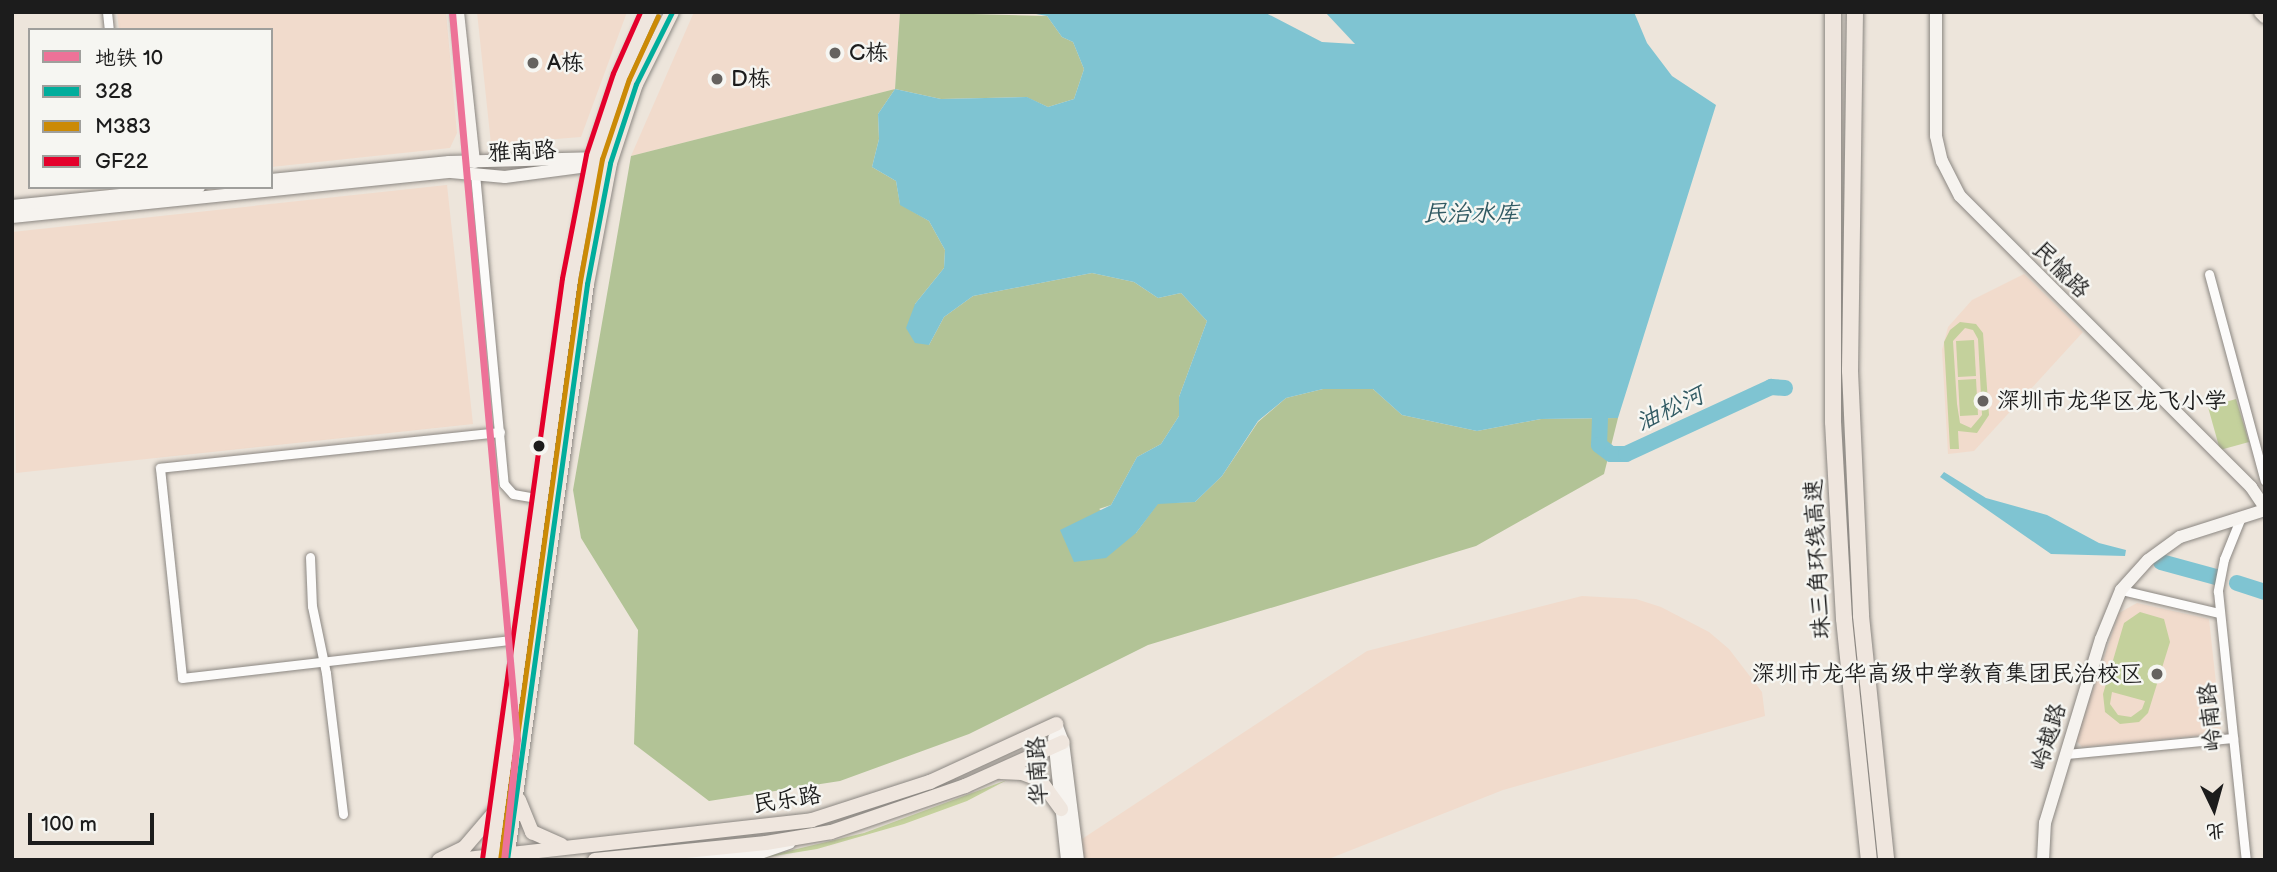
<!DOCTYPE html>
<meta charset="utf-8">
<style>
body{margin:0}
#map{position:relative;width:2277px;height:872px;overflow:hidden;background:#ede5db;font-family:"Balsamiq Sans","LXGW WenKai TC",sans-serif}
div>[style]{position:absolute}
.built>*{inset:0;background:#f1dbcc}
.green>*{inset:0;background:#c4d19c}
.forest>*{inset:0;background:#b2c396}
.water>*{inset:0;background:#7fc4d2}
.river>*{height:16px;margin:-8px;padding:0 8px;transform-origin:8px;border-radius:8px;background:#7fc4d2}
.roads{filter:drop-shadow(0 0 2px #8b8782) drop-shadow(0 0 2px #8b8782)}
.street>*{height:9px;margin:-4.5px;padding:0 4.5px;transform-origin:4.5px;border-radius:4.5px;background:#fcfbfa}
.secondary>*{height:12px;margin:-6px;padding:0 6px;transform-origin:6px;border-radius:6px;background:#f6f3ef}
.primary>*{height:14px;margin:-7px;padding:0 7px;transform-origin:7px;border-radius:7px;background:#efe6de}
.highway>*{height:16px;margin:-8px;padding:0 8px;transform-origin:8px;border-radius:8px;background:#efe6de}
.bus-1>*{height:5px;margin:-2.5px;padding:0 2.5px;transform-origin:2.5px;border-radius:2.5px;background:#01ad9c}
.bus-2>*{height:5px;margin:-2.5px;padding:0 2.5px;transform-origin:2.5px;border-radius:2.5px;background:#cb8a06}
.bus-3>*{height:5px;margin:-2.5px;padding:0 2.5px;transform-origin:2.5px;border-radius:2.5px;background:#e4002b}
.metro-1>*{height:7px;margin:-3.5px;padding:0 3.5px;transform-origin:3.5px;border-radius:3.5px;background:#ed7298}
.dots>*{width:19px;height:19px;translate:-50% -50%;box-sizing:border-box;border:4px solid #f6f6f2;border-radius:50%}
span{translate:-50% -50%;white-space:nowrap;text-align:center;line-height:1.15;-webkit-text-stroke:5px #f6f6f2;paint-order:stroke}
.poi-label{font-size:23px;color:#1c1c1c}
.left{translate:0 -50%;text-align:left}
.right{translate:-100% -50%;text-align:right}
.street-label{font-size:23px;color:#1c1c1c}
.water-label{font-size:24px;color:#315a63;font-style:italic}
.frame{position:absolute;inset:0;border:14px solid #1c1c1c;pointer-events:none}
.legend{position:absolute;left:28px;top:28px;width:245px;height:161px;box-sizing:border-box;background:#f6f6f2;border:2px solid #9f9f9c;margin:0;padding:9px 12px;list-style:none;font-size:21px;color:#1c1c1c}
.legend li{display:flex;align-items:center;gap:14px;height:35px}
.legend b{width:35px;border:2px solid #9f9f9c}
.north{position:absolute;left:2179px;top:774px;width:70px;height:70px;-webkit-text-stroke:5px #f6f6f2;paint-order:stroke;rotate:175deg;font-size:19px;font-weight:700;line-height:28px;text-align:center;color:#1c1c1c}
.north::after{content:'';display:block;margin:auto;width:24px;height:32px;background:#1c1c1c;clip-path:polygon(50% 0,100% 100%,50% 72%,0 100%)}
.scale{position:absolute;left:28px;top:813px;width:126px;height:32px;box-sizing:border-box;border:4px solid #1c1c1c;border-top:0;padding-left:9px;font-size:21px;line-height:24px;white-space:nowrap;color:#1c1c1c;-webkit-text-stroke:5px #f6f6f2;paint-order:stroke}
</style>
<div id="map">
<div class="built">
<div style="clip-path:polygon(117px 12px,446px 12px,457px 133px,450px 148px,271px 167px,271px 30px,119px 30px)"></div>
<div style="clip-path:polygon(477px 12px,627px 12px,581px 137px,491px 144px)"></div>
<div style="clip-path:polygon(694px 12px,900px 12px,895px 89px,631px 156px)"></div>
<div style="clip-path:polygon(447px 185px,473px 424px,16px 473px,12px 232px)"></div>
<div style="clip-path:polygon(2024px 274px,2083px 332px,1974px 451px,1948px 454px,1942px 350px,1948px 327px,1972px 300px)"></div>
<div style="clip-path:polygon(1582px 596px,1636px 599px,1661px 607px,1709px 632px,1729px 649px,1762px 692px,1765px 716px,1503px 790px,1326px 860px,1084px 860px,1082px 839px,1367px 651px)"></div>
<div style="clip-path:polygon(2137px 603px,2209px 619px,2221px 729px,2217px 734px,2082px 747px,2076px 740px,2119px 613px)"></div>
</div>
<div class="green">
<div style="clip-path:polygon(evenodd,1960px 322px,1976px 324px,1983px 333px,1989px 415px,1977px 433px,1958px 431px,1959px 449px,1950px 449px,1944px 342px,1950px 330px,1960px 322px,1965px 328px,1973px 330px,1978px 339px,1982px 415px,1971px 428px,1960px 423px,1957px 404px,1953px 341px,1965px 328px)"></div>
<div style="clip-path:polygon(1974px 340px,1976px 376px,1958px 377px,1956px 341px)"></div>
<div style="clip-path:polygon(1976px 379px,1978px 415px,1960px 416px,1958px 380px)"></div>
<div style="clip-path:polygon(2236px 399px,2249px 442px,2220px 450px,2208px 407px)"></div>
<div style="clip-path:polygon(evenodd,2140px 612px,2164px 619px,2170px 642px,2148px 713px,2139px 722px,2120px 724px,2105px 712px,2103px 694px,2124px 623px,2140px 612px,2112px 692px,2145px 701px,2142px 709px,2131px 717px,2118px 715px,2110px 704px,2112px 692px)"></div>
<div style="clip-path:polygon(1007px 780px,967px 801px,904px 824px,817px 849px,750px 860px,864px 833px)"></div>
</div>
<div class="forest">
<div style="clip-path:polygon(900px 12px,1047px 16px,1062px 37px,1073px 42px,1084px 69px,1074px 99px,1048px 107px,1026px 97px,941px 99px,895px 89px,878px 114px,879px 139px,872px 167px,896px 181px,900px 204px,929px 221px,945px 250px,944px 268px,915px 304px,929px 345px,944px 317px,973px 296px,1092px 273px,1134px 282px,1158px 298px,1181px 293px,1207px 321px,1179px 397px,1179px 416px,1161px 444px,1137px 457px,1111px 505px,1099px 509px,1136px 533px,1158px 503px,1195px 502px,1222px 476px,1258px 422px,1286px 398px,1323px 389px,1373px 389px,1402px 415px,1477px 431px,1541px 419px,1618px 418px,1604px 474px,1476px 546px,1148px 645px,969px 734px,840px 781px,709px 801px,634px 744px,638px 630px,581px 538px,573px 490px,631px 156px,895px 89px)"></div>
</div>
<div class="water">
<div style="clip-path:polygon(1025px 12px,1264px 12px,1322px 42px,1355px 44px,1325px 12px,1634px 12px,1647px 43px,1672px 76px,1716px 105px,1618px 418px,1541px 419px,1477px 431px,1402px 415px,1373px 389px,1323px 389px,1286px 398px,1258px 421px,1222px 476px,1195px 502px,1158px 504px,1136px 533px,1106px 558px,1074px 562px,1060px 530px,1111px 505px,1137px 457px,1161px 444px,1179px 416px,1179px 397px,1207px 321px,1181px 293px,1158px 298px,1134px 282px,1092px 273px,973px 296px,944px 317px,929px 345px,915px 343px,906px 328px,915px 304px,944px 268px,945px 250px,929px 221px,900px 205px,896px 181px,872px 167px,879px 139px,878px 114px,895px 89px,941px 99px,1027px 97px,1048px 107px,1074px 99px,1084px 69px,1073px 42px,1062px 37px,1047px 16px)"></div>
<div style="clip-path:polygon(1944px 472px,1986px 498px,2047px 515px,2099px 543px,2126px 550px,2125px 556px,2051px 554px,1940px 477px)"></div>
</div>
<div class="river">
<div style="left:1600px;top:418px;width:27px;rotate:92deg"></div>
<div style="left:1599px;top:445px;width:15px;rotate:37deg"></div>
<div style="left:1611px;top:454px;width:15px"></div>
<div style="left:1626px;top:454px;width:160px;rotate:-24.8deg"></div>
<div style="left:1771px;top:387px;width:14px;rotate:4deg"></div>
<div style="left:2161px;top:562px;width:57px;rotate:15.3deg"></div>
<div style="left:2237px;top:583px;width:29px;rotate:18deg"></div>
</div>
<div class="roads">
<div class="street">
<div style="left:107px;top:12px;width:18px;rotate:84deg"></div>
<div style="left:475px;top:174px;width:311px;rotate:84.7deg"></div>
<div style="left:504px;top:484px;width:13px;rotate:48deg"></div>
<div style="left:513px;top:494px;width:27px;rotate:10deg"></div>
<div style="left:2209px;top:274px;width:214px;rotate:74.9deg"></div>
<div style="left:500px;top:432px;width:342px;rotate:174deg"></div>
<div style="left:160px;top:468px;width:211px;rotate:84deg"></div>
<div style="left:182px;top:678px;width:340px;rotate:-6.6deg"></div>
<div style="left:2241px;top:517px;width:45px;rotate:112deg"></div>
<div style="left:2224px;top:559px;width:33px;rotate:101deg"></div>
<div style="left:2218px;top:591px;width:270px;rotate:84.1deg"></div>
<div style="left:310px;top:557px;width:49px;rotate:87.7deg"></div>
<div style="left:312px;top:606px;width:68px;rotate:78.2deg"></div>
<div style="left:326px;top:673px;width:142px;rotate:83.1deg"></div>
<div style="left:2121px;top:590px;width:101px;rotate:13.2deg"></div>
<div style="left:2066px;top:754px;width:168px;rotate:-5.5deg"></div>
</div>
<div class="secondary">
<div style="left:458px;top:12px;width:151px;rotate:83.9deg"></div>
<div style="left:1936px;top:12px;width:124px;rotate:90deg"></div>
<div style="left:1936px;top:136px;width:26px;rotate:77deg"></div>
<div style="left:1942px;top:161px;width:39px;rotate:63deg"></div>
<div style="left:1960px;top:196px;width:412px;rotate:45deg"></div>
<div style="left:2251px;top:487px;width:25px;rotate:56deg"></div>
<div style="left:271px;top:180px;width:179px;rotate:-5.8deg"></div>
<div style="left:449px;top:162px;width:151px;rotate:-1.5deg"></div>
<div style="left:12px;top:206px;width:188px;rotate:-5.8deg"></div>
<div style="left:12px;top:217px;width:441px;rotate:-5.9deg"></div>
<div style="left:451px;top:172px;width:54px;rotate:5.3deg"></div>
<div style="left:505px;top:177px;width:106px;rotate:-7.6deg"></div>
<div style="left:1056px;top:724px;width:19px;rotate:69deg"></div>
<div style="left:1063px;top:742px;width:119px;rotate:82.8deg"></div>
<div style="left:1054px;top:738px;width:123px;rotate:83.9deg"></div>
<div style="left:686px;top:860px;width:74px;rotate:-5.4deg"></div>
<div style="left:760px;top:853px;width:31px;rotate:-19deg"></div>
<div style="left:2043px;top:860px;width:37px;rotate:-87deg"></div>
<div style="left:2045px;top:823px;width:192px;rotate:-73.1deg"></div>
<div style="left:2101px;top:639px;width:53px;rotate:-67.8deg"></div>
<div style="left:2121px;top:590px;width:40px;rotate:-48deg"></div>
<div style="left:2148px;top:560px;width:39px;rotate:-36deg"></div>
<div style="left:2180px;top:537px;width:89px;rotate:-17.6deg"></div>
</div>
<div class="primary">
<div style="left:2261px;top:12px;width:6px;rotate:45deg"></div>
<div style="left:1001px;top:772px;width:21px;rotate:3deg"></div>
<div style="left:1022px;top:773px;width:19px;rotate:21deg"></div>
<div style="left:1040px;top:780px;width:36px;rotate:54deg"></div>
<div style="left:519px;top:800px;width:35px;rotate:68deg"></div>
<div style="left:532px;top:832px;width:32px;rotate:24deg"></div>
<div style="left:439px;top:860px;width:28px;rotate:-26deg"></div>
<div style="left:464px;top:848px;width:46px;rotate:-49.4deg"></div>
<div style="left:458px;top:860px;width:356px;rotate:-6.4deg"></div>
<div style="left:812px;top:820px;width:124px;rotate:-17.9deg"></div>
<div style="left:930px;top:782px;width:139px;rotate:-24.7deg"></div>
<div style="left:491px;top:860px;width:585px;rotate:-82.15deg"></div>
<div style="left:571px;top:280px;width:125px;rotate:-79.4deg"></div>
<div style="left:594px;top:157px;width:85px;rotate:-71.6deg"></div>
<div style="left:621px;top:76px;width:70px;rotate:-65.6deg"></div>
<div style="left:507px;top:860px;width:582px;rotate:-82.09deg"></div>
<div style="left:587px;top:284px;width:123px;rotate:-79.2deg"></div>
<div style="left:610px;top:163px;width:83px;rotate:-71.8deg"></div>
<div style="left:636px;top:84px;width:80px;rotate:-63.4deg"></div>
<div style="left:595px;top:860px;width:172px;rotate:-5.7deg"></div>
<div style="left:766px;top:843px;width:66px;rotate:-9.6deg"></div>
<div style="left:831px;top:832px;width:142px;rotate:-18.9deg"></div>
<div style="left:965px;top:786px;width:107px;rotate:-24.2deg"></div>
</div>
<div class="highway">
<div style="left:1833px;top:12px;width:410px;rotate:90deg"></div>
<div style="left:1833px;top:422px;width:197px;rotate:86.8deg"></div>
<div style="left:1844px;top:619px;width:242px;rotate:84.1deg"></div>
<div style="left:1855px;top:12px;width:359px;rotate:90.8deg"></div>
<div style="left:1850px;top:371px;width:245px;rotate:87.4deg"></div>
<div style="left:1861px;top:616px;width:245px;rotate:84.1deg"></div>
</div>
</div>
<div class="bus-1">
<div style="left:507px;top:860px;width:582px;rotate:-82.09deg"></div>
<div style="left:587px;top:284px;width:123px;rotate:-79.2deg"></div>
<div style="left:610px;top:163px;width:83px;rotate:-71.8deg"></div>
<div style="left:636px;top:84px;width:80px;rotate:-63.4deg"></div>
</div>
<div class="bus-2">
<div style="left:500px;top:860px;width:585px;rotate:-82.13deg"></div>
<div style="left:580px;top:281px;width:124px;rotate:-79.8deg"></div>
<div style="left:602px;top:159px;width:84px;rotate:-71.4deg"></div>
<div style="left:629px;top:79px;width:69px;rotate:-65.3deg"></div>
</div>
<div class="bus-3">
<div style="left:482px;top:859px;width:586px;rotate:-82.16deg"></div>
<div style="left:562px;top:278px;width:126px;rotate:-79deg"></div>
<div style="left:586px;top:154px;width:85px;rotate:-71.6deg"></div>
<div style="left:613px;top:73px;width:67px;rotate:-66.1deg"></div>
</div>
<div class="metro-1">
<div style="left:452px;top:12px;width:730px;rotate:84.89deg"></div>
<div style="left:517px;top:739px;width:122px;rotate:96.1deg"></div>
</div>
<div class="dots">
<div style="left:835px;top:53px;background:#65625f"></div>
<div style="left:533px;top:63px;background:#65625f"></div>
<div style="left:717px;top:79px;background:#65625f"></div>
<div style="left:1983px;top:401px;background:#65625f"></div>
<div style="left:539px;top:446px;background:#1c1c1c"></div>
<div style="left:2157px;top:674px;background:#65625f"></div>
</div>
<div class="poi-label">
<span class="left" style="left:849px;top:53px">C栋</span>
<span class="left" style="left:547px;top:63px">A栋</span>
<span class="left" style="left:731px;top:79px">D栋</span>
<span class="left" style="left:1997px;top:401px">深圳市龙华区龙飞小学</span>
<span class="right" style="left:2143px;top:674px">深圳市龙华高级中学教育集团民治校区</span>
</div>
<div class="street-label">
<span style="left:522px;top:152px;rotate:-3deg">雅南路</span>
<span style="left:2061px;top:270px;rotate:45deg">民愉路</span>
<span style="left:1818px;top:559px;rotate:-93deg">珠三角环线高速</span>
<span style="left:2211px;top:717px;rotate:-96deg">岭南路</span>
<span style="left:2049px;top:737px;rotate:-73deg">岭越路</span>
<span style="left:1038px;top:771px;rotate:-93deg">华南路</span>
<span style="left:787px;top:800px;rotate:-9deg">民乐路</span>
</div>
<div class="water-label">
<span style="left:1471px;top:214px">民治水库</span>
<span style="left:1670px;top:409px;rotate:-25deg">油松河</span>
</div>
<div class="frame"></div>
<ul class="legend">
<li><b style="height:9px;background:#ed7298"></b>地铁 10</li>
<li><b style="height:9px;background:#01ad9c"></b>328</li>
<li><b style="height:9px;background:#cb8a06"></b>M383</li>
<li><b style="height:9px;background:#e4002b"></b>GF22</li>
</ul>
<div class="north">北</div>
<div class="scale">100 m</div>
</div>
